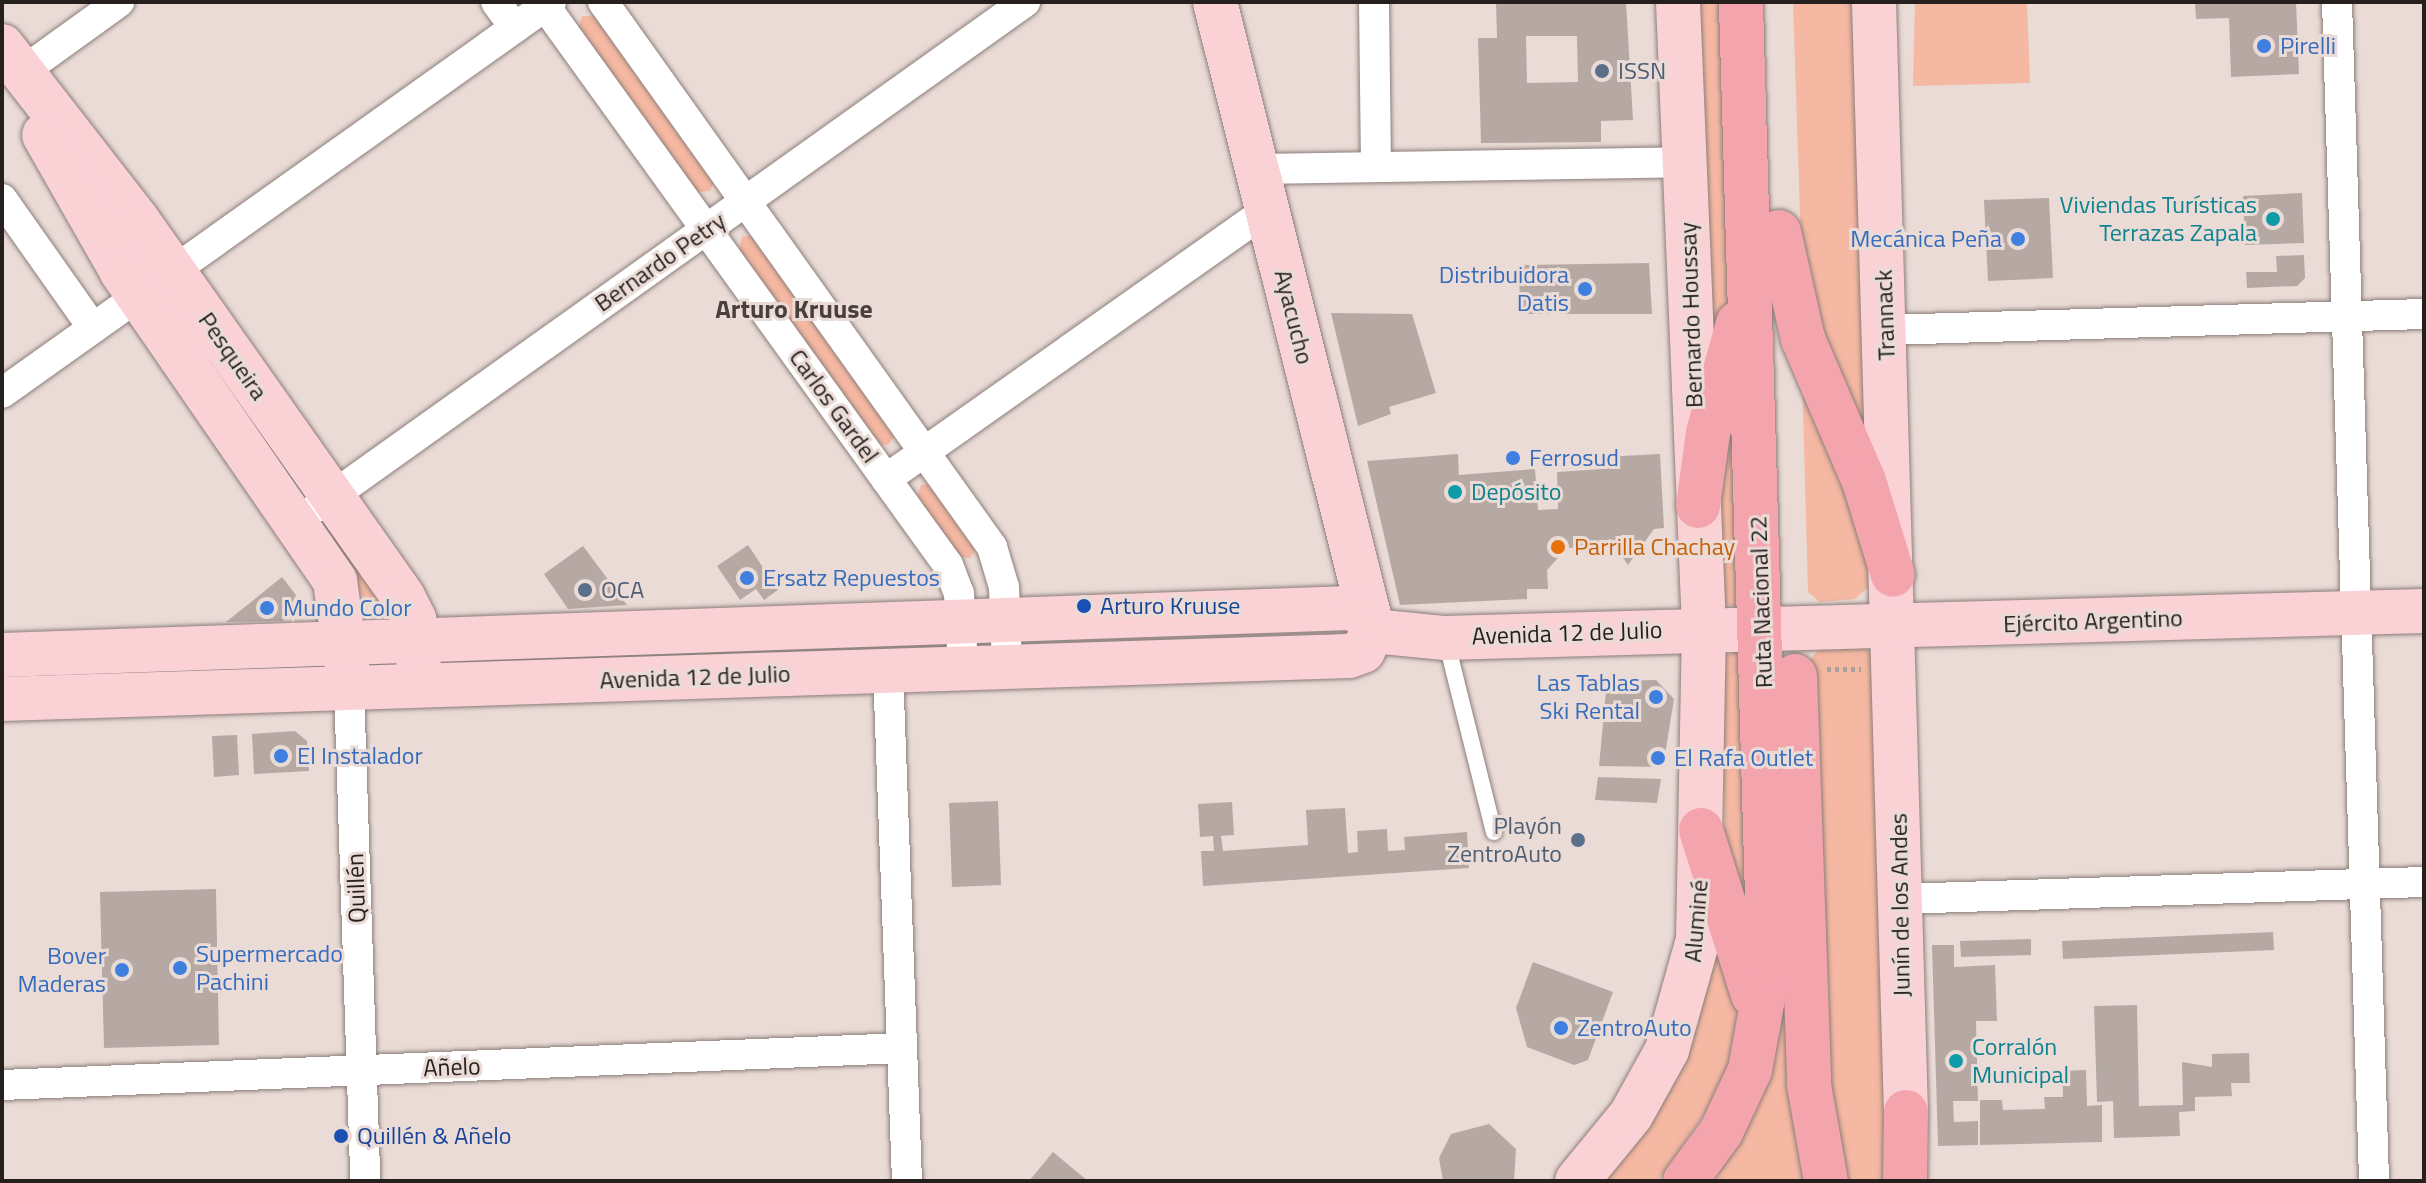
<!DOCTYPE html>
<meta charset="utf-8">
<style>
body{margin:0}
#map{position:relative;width:2426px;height:1183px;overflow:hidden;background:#eadbd6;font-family:"Titillium Web",sans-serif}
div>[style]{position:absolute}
.green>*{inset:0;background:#f5b8a2}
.building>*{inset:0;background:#b6a9a4}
.path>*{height:5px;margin-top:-2.5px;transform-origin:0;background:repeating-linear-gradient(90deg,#ab9f9b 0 4px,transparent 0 8px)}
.roads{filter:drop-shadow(0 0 2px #8b7e79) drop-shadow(0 0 2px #8b7e79)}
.lane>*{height:16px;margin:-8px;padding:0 8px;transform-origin:8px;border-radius:8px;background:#fff}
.street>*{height:30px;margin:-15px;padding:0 15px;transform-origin:15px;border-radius:15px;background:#fff}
.secondary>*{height:44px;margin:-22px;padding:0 22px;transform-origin:22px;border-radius:22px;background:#fad2d6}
.primary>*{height:44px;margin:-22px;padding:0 22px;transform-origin:22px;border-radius:22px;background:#f4a4ad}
.dots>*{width:22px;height:22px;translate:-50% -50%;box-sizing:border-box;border:4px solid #eadbd6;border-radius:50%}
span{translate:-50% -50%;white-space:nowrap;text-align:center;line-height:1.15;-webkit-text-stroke:6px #eadbd6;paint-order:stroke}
.shop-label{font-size:24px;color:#366cbe}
.left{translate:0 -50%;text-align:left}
.right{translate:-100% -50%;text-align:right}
.service-label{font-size:24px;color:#4e5e75}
.culture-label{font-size:24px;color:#0d838f}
.street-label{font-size:24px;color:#25201e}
.food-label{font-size:24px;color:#c56008}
.transit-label{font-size:24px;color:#164399}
.neighbourhood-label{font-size:26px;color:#4a3f3b;font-weight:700}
.frame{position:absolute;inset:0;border:4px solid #25201e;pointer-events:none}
</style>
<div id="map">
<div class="green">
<div style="clip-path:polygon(1693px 2px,1723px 2px,1732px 303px,1707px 394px)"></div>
<div style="clip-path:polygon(1793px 2px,1858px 2px,1871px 462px,1802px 273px)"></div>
<div style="clip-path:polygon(1915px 2px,2027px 2px,2030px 83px,1913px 86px)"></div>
<div style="clip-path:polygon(582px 16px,596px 16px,714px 181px,710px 191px,697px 192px,578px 29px)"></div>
<div style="clip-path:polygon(753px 235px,895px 436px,888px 445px,878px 444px,739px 250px,742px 237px)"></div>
<div style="clip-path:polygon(1739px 358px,1738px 606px,1733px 606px,1724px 603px,1714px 478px)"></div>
<div style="clip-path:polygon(1802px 371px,1868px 551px,1868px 587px,1855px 599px,1820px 602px,1808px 592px)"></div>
<div style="clip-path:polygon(931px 484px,976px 549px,970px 558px,960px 557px,917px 498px,921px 485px)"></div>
<div style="clip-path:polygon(335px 534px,385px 607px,382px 609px,369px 605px,328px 549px)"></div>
<div style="clip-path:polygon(1865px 648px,1874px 655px,1894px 1181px,1845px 1181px,1820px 1065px,1810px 660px,1819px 649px)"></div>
<div style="clip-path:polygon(1738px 650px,1757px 936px,1725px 843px,1722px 659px)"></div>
<div style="clip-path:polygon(1713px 902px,1739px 1003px,1726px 1082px,1658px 1181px,1594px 1181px)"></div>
<div style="clip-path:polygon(1788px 991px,1810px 1181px,1715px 1181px,1774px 1059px)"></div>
</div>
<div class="building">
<div style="clip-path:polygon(evenodd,1496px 2px,1626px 2px,1633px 120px,1601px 121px,1601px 142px,1481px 143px,1478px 38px,1497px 38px,1496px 2px,1526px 36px,1577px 36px,1578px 82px,1527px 83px,1526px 36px)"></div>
<div style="clip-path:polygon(2195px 2px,2296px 2px,2299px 74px,2231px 77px,2229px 18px,2196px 19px)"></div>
<div style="clip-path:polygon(2302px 193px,2304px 243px,2245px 245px,2243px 196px)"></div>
<div style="clip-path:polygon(2049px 198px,2053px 278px,1988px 281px,1984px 200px)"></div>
<div style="clip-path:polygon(2304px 255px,2305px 278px,2297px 286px,2247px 288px,2246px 272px,2277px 272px,2276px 256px)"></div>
<div style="clip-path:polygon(1649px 263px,1652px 314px,1520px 314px,1519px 265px)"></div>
<div style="clip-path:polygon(1331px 313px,1412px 314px,1436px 393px,1389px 407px,1391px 414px,1358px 426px)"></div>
<div style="clip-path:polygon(1458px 454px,1459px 475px,1535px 469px,1538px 510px,1558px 509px,1557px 472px,1602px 469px,1602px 457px,1660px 454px,1664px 528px,1654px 529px,1628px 565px,1615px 546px,1567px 548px,1547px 570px,1548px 589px,1527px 589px,1527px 599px,1400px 605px,1367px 461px)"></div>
<div style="clip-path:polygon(748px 545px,778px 590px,764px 600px,756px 589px,740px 600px,717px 566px)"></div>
<div style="clip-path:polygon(583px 546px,627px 605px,568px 609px,544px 574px)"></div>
<div style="clip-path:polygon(282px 577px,296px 595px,283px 621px,226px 622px)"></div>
<div style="clip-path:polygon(1656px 680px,1674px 699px,1663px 767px,1599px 766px,1607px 681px)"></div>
<div style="clip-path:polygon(295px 731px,307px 741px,309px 771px,254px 774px,252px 734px)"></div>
<div style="clip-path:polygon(237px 735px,239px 775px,214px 777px,212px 736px)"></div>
<div style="clip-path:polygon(1598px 777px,1661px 779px,1657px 803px,1595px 800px)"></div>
<div style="clip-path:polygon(998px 801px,1001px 885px,952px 887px,949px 803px)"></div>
<div style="clip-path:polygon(1232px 802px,1234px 835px,1221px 836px,1223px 851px,1308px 845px,1306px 810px,1345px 808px,1348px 853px,1358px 852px,1357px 831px,1387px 829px,1388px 851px,1405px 850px,1404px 837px,1467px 832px,1469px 868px,1203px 886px,1201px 851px,1214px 851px,1213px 836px,1200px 837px,1198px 804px)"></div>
<div style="clip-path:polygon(216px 889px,219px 1045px,104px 1048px,100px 892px)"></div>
<div style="clip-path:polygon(2273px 932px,2274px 950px,2063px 959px,2062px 941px)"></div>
<div style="clip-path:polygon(2031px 939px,2031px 955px,1961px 957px,1960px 941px)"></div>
<div style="clip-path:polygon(1932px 945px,1954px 945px,1954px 967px,1995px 965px,1997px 1021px,1976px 1021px,1978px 1101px,1953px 1101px,1954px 1122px,1978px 1121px,1978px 1145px,1938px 1146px)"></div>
<div style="clip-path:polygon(1533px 962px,1613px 992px,1588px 1060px,1574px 1065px,1527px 1047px,1516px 1008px)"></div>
<div style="clip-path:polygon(2137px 1005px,2139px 1106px,2183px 1105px,2182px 1062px,2212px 1067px,2212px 1054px,2249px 1053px,2250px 1083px,2231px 1083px,2232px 1096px,2195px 1097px,2195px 1111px,2179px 1112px,2180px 1136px,2114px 1138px,2113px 1101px,2097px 1102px,2094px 1006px)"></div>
<div style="clip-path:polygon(2086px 1070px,2087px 1106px,2102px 1105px,2102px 1142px,1980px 1145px,1980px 1100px,2002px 1100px,2003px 1110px,2045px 1109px,2044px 1097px,2063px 1097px,2062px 1071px)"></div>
<div style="clip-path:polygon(1489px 1124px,1516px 1149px,1514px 1181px,1443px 1181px,1439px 1158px,1451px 1134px)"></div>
<div style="clip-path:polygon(1053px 1152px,1088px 1181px,1029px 1181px)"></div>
</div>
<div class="path">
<div style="left:1827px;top:669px;width:34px"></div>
</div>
<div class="roads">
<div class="lane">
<div style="left:1446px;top:640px;width:198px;rotate:76deg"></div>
</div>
<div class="street">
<div style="left:496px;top:2px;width:32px;rotate:54deg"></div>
<div style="left:603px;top:2px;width:670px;rotate:54.48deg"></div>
<div style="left:992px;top:547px;width:42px;rotate:73.3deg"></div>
<div style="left:1004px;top:587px;width:79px;rotate:87.8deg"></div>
<div style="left:1374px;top:2px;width:165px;rotate:89.3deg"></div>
<div style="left:2337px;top:2px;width:1180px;rotate:88.2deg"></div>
<div style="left:545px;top:6px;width:689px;rotate:54.21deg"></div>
<div style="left:948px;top:565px;width:30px;rotate:69deg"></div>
<div style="left:959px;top:593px;width:75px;rotate:86.9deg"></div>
<div style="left:22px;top:72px;width:120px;rotate:-35.8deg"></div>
<div style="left:1257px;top:169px;width:428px;rotate:-0.9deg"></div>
<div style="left:2px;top:199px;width:158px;rotate:54.8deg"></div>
<div style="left:1885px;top:330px;width:539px;rotate:-1.7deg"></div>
<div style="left:2px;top:393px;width:674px;rotate:-35.46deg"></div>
<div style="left:886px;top:479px;width:467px;rotate:-35.2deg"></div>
<div style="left:317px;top:507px;width:870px;rotate:-35.5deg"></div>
<div style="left:888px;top:670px;width:511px;rotate:87.87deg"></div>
<div style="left:349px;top:688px;width:493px;rotate:88.1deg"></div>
<div style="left:1900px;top:899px;width:524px;rotate:-1.86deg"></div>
<div style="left:2px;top:1085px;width:901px;rotate:-2.35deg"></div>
</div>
<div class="secondary">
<div style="left:1215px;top:2px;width:649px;rotate:75.9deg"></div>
<div style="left:1874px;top:2px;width:1110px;rotate:88.35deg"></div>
<div style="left:2px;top:46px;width:222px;rotate:52.1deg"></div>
<div style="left:138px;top:221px;width:460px;rotate:54.8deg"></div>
<div style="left:403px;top:597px;width:25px;rotate:63deg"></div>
<div style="left:414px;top:619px;width:48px;rotate:84.1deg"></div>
<div style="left:44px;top:135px;width:158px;rotate:60.3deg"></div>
<div style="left:122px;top:272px;width:375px;rotate:55.4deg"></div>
<div style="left:335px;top:581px;width:93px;rotate:82deg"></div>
<div style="left:1373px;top:631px;width:72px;rotate:5.6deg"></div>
<div style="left:1445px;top:638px;width:979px;rotate:-1.58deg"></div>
<div style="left:2px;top:655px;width:1349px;rotate:-2deg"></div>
<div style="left:1350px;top:608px;width:14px;rotate:21deg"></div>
<div style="left:1363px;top:613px;width:21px;rotate:61deg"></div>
<div style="left:1373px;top:631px;width:22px;rotate:117deg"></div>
<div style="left:1363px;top:651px;width:15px;rotate:160deg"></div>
<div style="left:1349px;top:656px;width:1348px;rotate:178.17deg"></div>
<div style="left:1577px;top:1181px;width:85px;rotate:-50.7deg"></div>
<div style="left:1631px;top:1115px;width:74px;rotate:-61deg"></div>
<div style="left:1667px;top:1050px;width:114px;rotate:-74.3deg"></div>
<div style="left:1698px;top:940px;width:312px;rotate:-88.9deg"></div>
<div style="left:1704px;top:628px;width:627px;rotate:-92.38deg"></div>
</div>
<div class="primary">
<div style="left:1779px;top:232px;width:110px;rotate:77.4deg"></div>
<div style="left:1803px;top:339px;width:155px;rotate:66.8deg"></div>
<div style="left:1864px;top:481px;width:98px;rotate:72.9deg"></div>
<div style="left:1698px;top:506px;width:74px;rotate:-82.2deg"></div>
<div style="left:1708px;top:433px;width:114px;rotate:-74.7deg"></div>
<div style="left:1795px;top:676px;width:409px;rotate:88deg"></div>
<div style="left:1809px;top:1085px;width:97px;rotate:80deg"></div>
<div style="left:1701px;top:830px;width:173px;rotate:72.5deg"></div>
<div style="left:1685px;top:1181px;width:61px;rotate:-53.7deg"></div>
<div style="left:1721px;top:1132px;width:68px;rotate:-64.9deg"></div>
<div style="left:1750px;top:1070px;width:107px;rotate:-79.7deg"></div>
<div style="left:1769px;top:965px;width:963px;rotate:-91.67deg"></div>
<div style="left:1905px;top:1181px;width:69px;rotate:-89.2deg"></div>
</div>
</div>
<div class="dots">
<div style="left:2264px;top:46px;background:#3f7fe0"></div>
<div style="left:1602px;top:71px;background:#5c6f8a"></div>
<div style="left:2273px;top:219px;background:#0f9aa8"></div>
<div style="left:2018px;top:239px;background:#3f7fe0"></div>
<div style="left:1585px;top:289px;background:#3f7fe0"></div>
<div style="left:1513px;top:458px;background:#3f7fe0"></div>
<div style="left:1455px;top:492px;background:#0f9aa8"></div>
<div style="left:1558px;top:547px;background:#e8710a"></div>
<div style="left:747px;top:578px;background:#3f7fe0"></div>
<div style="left:585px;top:590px;background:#5c6f8a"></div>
<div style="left:1084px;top:606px;background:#1a4fb4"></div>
<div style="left:267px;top:608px;background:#3f7fe0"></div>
<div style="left:1656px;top:697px;background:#3f7fe0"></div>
<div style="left:281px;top:756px;background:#3f7fe0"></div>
<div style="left:1658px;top:758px;background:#3f7fe0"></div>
<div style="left:1578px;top:840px;background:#5c6f8a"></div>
<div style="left:180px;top:968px;background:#3f7fe0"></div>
<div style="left:122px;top:970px;background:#3f7fe0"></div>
<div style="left:1561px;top:1028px;background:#3f7fe0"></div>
<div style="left:1956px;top:1061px;background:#0f9aa8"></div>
<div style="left:341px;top:1136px;background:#1a4fb4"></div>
</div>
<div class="shop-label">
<span class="left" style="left:2280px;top:46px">Pirelli</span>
<span class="right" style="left:2002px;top:239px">Mecánica Peña</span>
<span class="right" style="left:1569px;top:289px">Distribuidora<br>Datis</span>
<span class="left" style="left:1529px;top:458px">Ferrosud</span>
<span class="left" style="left:763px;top:578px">Ersatz Repuestos</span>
<span class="left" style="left:283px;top:608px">Mundo Color</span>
<span class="right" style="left:1640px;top:697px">Las Tablas<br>Ski Rental</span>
<span class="left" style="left:297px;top:756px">El Instalador</span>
<span class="left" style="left:1674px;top:758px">El Rafa Outlet</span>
<span class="left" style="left:196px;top:968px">Supermercado<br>Pachini</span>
<span class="right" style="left:106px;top:970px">Bover<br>Maderas</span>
<span class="left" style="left:1577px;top:1028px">ZentroAuto</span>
</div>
<div class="service-label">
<span class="left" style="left:1618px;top:71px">ISSN</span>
<span class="left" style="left:601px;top:590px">OCA</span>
<span class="right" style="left:1562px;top:840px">Playón<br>ZentroAuto</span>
</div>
<div class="culture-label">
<span class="right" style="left:2257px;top:219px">Viviendas Turísticas<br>Terrazas Zapala</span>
<span class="left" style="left:1471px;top:492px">Depósito</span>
<span class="left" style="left:1972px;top:1061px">Corralón<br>Municipal</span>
</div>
<div class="street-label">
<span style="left:660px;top:262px;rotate:-35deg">Bernardo Petry</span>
<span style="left:1691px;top:315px;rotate:-92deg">Bernardo Houssay</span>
<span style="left:1885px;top:315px;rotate:-92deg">Trannack</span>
<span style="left:1294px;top:317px;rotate:76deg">Ayacucho</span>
<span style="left:233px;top:356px;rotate:55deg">Pesqueira</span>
<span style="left:834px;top:406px;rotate:54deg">Carlos Gardel</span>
<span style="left:1761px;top:602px;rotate:-92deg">Ruta Nacional 22</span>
<span style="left:2093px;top:621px;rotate:-2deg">Ejército Argentino</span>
<span style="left:1567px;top:633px;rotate:-2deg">Avenida 12 de Julio</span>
<span style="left:695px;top:677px;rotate:-2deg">Avenida 12 de Julio</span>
<span style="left:356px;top:888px;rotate:-92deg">Quillén</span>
<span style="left:1900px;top:905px;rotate:-91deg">Junín de los Andes</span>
<span style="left:1696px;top:921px;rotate:-85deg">Aluminé</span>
<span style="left:452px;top:1067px;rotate:-2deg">Añelo</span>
</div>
<div class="food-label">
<span class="left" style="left:1574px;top:547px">Parrilla Chachay</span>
</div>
<div class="transit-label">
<span class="left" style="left:1100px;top:606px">Arturo Kruuse</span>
<span class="left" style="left:357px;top:1136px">Quillén &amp; Añelo</span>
</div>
<div class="neighbourhood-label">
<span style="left:794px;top:309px">Arturo Kruuse</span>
</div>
<div class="frame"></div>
</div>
